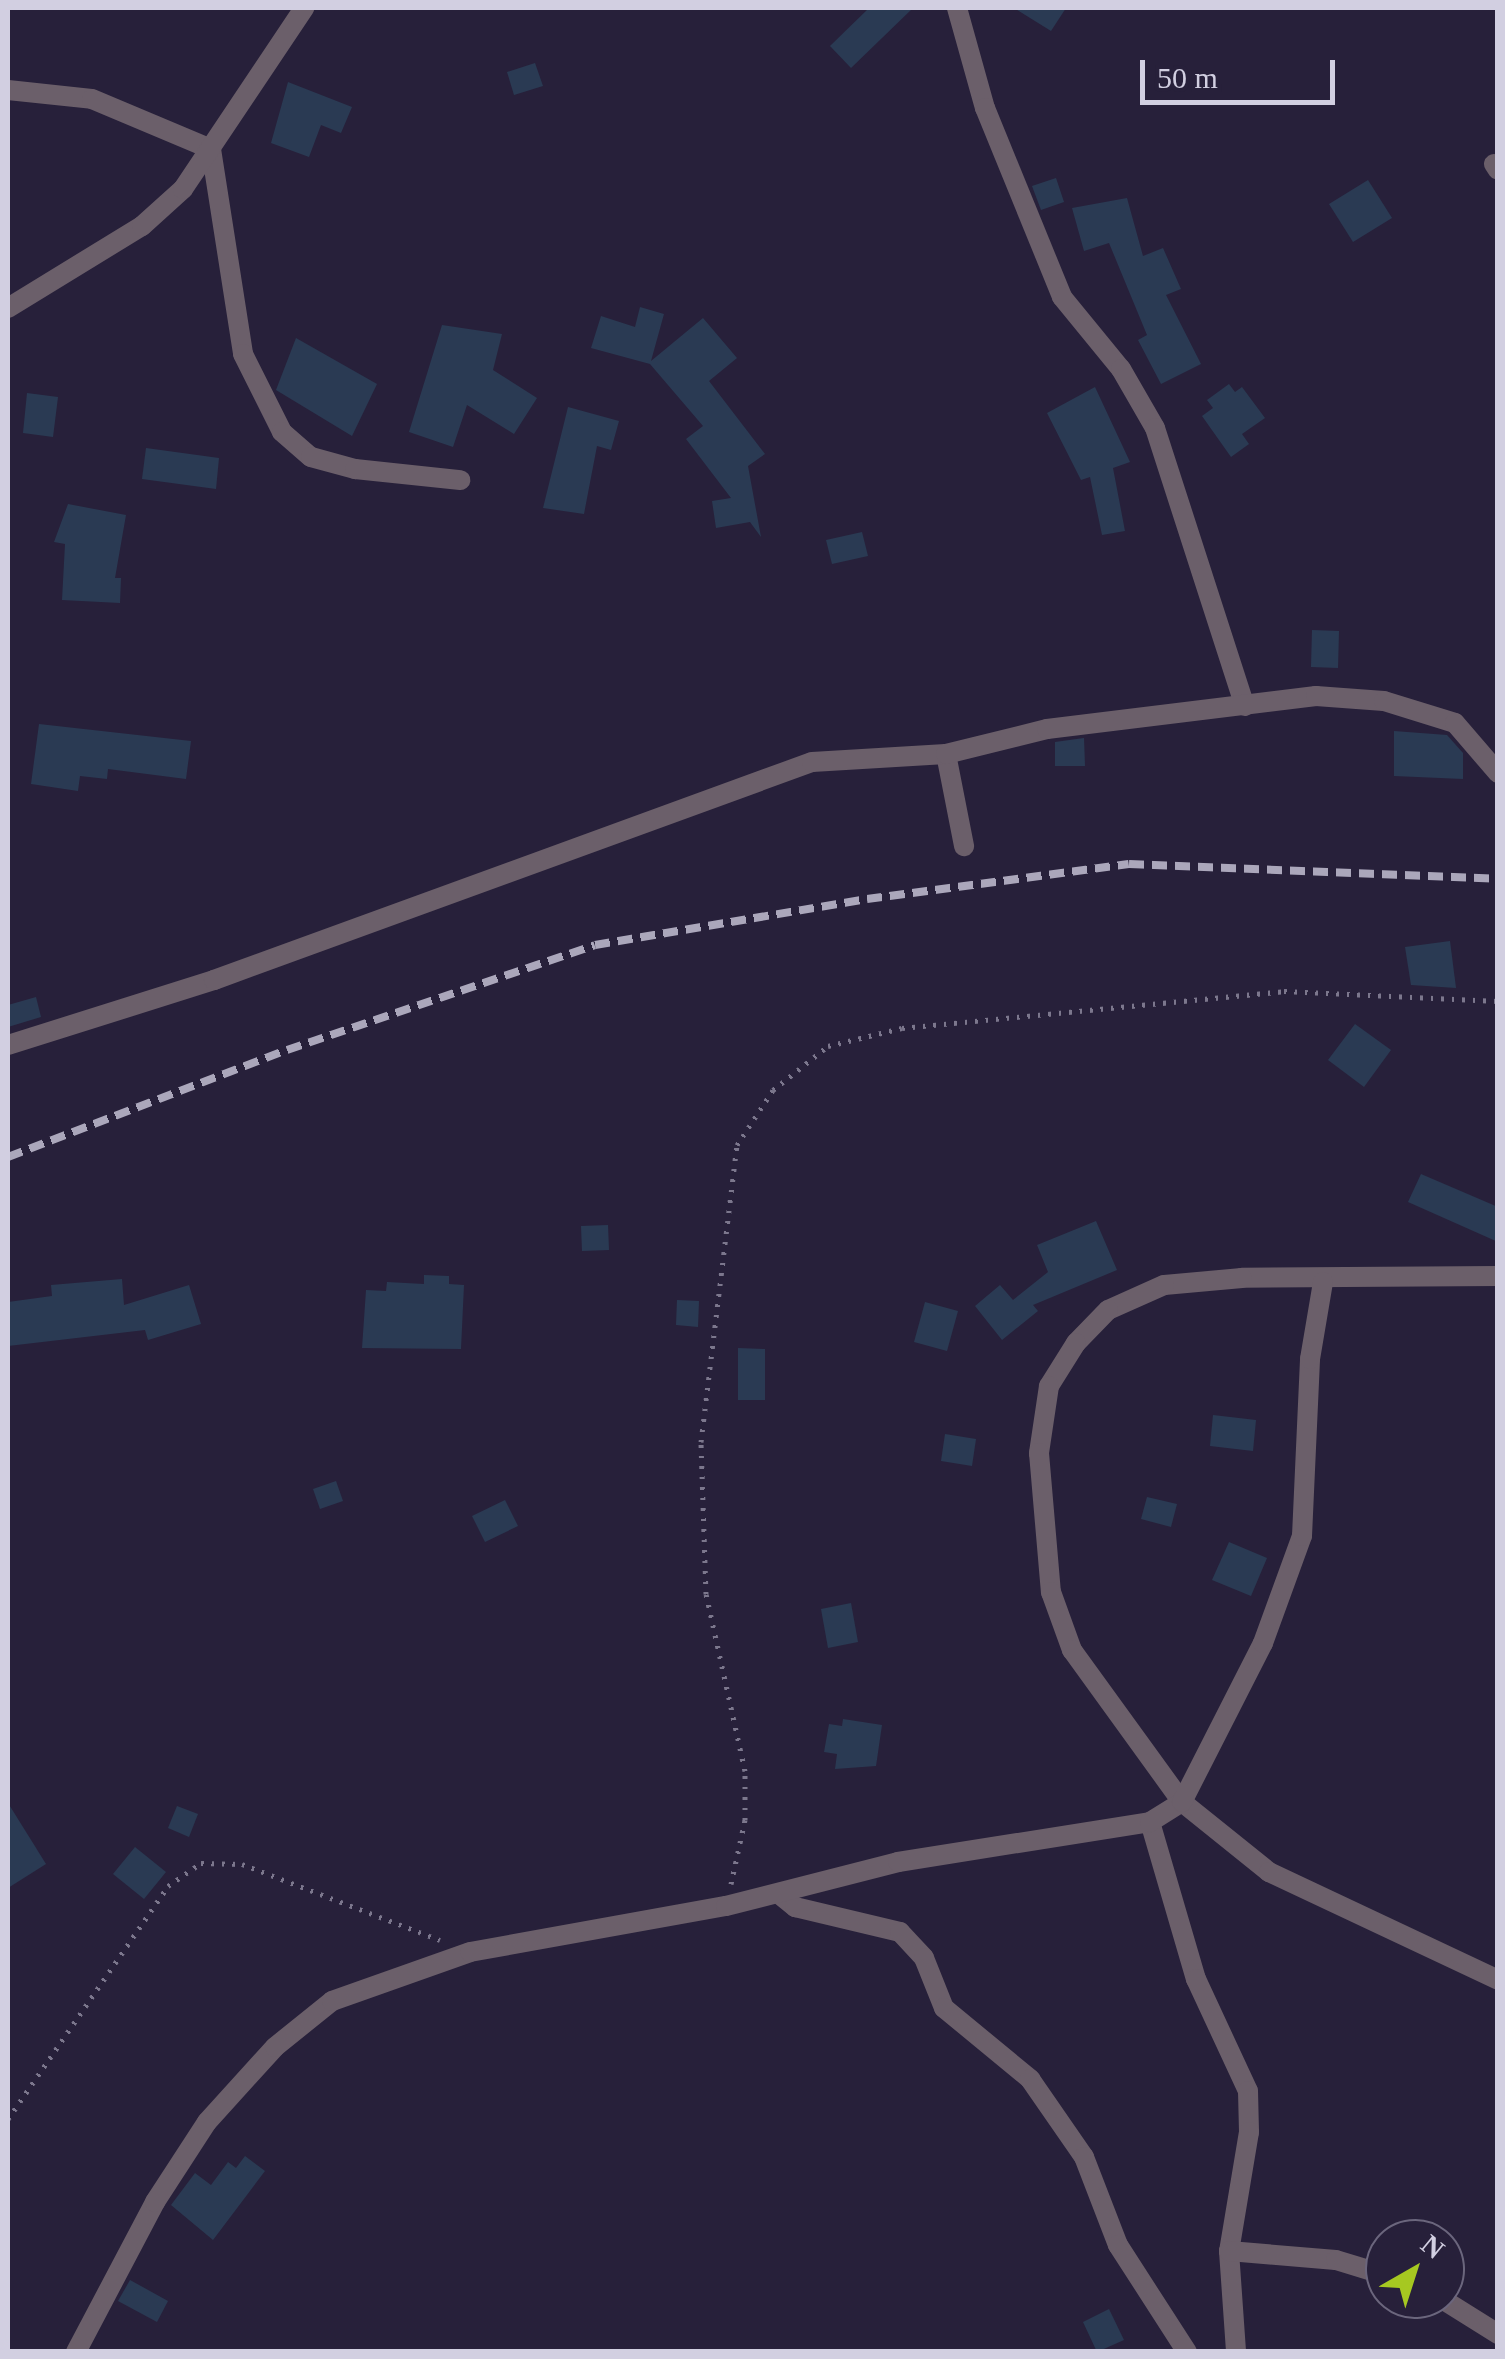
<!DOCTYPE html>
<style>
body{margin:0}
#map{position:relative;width:1505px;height:2359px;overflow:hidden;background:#27203a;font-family:Georgia,serif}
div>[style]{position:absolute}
.building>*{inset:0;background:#2a3a53}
.path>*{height:5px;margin-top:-2.5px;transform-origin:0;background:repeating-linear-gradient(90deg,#7c778d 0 2.5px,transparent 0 10.5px)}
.minor>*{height:20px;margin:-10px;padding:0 10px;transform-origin:10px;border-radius:10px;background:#6b5f6a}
.rail>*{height:8px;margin-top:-4px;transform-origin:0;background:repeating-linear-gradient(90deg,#aba7bb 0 15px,transparent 0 23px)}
span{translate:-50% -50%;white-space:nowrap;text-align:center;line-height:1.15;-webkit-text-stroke:8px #27203a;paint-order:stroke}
.frame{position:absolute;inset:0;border:10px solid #d2cfe1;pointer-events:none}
.north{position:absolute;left:1365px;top:2219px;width:100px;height:100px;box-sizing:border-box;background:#27203a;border:2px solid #6b667d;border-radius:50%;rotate:39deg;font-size:28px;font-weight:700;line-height:40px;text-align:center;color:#d2cfe1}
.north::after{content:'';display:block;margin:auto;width:35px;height:45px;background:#a6c821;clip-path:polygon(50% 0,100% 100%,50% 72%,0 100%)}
.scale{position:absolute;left:1140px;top:60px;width:195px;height:45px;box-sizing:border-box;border:5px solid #d2cfe1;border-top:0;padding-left:12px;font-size:30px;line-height:35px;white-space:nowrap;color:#d2cfe1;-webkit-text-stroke:8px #27203a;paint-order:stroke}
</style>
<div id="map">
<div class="building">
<div style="clip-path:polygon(869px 8px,913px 8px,851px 68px,830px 46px)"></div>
<div style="clip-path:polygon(1014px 8px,1066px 8px,1051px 31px)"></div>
<div style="clip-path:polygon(535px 63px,543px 86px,514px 95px,507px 72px)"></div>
<div style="clip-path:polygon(288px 82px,352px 107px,341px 133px,321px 125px,309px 157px,271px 143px)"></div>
<div style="clip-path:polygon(1056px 178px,1064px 202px,1041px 210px,1032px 186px)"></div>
<div style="clip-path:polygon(1368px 180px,1392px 218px,1353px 242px,1329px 204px)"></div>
<div style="clip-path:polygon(1127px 198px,1143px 256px,1163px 248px,1181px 289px,1166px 295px,1201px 364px,1161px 384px,1138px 340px,1147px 335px,1109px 243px,1084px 251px,1072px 208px)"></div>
<div style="clip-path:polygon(640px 307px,664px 314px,651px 361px,703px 318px,737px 358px,709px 381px,765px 454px,748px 466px,761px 537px,750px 522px,716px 528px,712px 501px,731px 498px,686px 439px,703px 426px,650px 364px,591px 348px,601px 316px,635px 327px)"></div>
<div style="clip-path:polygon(442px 325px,502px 334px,493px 370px,537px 398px,514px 434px,467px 405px,453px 447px,409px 432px)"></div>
<div style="clip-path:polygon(296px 338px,377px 384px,352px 436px,276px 390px)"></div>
<div style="clip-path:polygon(1229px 384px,1235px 392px,1242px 387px,1265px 418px,1242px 434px,1249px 444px,1231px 457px,1202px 416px,1213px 408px,1207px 400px)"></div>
<div style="clip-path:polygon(1095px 387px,1130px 462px,1113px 468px,1125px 531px,1102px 535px,1090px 477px,1081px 480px,1047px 413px)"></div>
<div style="clip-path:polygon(27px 393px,58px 397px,53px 437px,23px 433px)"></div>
<div style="clip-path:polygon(568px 407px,619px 421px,611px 450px,597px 446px,584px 514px,543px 508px)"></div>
<div style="clip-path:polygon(146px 448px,219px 458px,216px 489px,142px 479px)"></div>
<div style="clip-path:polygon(68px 504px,126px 515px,115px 578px,121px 578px,120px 603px,62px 600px,65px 544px,54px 542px)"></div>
<div style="clip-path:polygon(862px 532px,868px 556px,832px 564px,826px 540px)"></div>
<div style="clip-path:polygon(1312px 630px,1339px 631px,1338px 668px,1311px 667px)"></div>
<div style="clip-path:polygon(39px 724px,191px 741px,186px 779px,108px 769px,107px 779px,80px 776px,78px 791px,31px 784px)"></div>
<div style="clip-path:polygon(1394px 731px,1447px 735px,1463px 753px,1463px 779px,1394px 776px)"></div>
<div style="clip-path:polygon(1084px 738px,1085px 766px,1055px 766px,1055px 742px)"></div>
<div style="clip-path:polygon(1450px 941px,1456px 988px,1411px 985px,1405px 947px)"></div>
<div style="clip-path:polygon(36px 997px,41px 1017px,8px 1027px,8px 1005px)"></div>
<div style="clip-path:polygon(1355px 1024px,1391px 1050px,1364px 1087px,1328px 1060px)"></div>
<div style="clip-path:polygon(1421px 1174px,1498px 1207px,1498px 1242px,1408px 1202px)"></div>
<div style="clip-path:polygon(1096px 1221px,1117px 1270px,1033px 1305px,1038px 1311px,1002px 1340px,975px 1306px,1000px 1285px,1013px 1300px,1048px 1272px,1037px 1245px)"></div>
<div style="clip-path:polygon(608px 1225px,609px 1250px,582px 1251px,581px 1226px)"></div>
<div style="clip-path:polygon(424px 1275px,449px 1276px,449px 1284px,464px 1285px,461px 1349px,362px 1348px,366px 1290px,386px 1291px,387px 1282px,424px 1284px)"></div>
<div style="clip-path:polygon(122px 1279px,124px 1305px,189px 1285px,201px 1324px,148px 1340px,145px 1330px,8px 1346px,8px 1302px,52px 1296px,51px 1285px)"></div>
<div style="clip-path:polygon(677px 1300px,699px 1301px,698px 1327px,676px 1325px)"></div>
<div style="clip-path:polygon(925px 1302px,958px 1311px,947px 1351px,914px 1342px)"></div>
<div style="clip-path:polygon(738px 1348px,765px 1349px,765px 1400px,738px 1400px)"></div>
<div style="clip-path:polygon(1213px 1415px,1256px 1420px,1253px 1451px,1210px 1446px)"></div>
<div style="clip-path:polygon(945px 1434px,976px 1439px,972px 1466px,941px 1461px)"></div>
<div style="clip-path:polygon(336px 1481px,343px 1501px,320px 1509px,313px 1489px)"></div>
<div style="clip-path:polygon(1147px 1497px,1177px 1504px,1171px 1527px,1141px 1519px)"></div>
<div style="clip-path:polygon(505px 1500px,518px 1526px,485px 1542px,472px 1516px)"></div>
<div style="clip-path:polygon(1229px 1542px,1267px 1558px,1251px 1596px,1212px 1580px)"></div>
<div style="clip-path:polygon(851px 1603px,858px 1642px,828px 1648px,821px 1609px)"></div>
<div style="clip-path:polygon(843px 1719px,882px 1725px,876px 1766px,835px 1769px,837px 1754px,824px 1752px,829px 1724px,842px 1726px)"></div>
<div style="clip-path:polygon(8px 1803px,46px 1864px,8px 1888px)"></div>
<div style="clip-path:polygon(177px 1806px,198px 1814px,189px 1837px,168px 1828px)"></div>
<div style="clip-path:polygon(135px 1847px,166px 1872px,144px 1899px,113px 1874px)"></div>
<div style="clip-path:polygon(245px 2156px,265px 2171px,213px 2240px,171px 2205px,195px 2173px,211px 2185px,228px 2162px,236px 2168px)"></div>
<div style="clip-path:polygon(130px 2280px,168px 2301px,157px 2322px,118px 2301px)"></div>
<div style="clip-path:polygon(1109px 2309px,1124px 2340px,1097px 2352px,1083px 2322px)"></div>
</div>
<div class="path">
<div style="left:731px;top:1884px;width:66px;rotate:-77.7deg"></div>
<div style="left:745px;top:1820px;width:49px;rotate:-90deg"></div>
<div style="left:745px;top:1771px;width:181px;rotate:-102.4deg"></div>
<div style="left:706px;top:1594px;width:152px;rotate:-91.9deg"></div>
<div style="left:701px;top:1442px;width:299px;rotate:-83.1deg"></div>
<div style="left:737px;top:1145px;width:66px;rotate:-56.8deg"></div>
<div style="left:773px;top:1090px;width:70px;rotate:-38.7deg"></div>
<div style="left:828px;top:1046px;width:76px;rotate:-13.7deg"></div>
<div style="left:902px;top:1028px;width:384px;rotate:-5.5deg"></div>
<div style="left:1284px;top:991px;width:214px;rotate:2.7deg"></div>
<div style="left:8px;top:2119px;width:283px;rotate:-55.5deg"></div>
<div style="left:168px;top:1886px;width:40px;rotate:-34.9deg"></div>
<div style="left:201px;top:1863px;width:41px;rotate:1.4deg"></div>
<div style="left:242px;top:1864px;width:212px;rotate:21deg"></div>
</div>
<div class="minor">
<div style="left:957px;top:8px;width:104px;rotate:74.4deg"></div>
<div style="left:985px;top:108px;width:204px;rotate:67.8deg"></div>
<div style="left:1062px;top:297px;width:93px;rotate:50.7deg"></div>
<div style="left:1121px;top:369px;width:68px;rotate:60deg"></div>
<div style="left:1155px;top:428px;width:292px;rotate:72.1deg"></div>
<div style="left:8px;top:90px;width:84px;rotate:6.1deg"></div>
<div style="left:92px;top:99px;width:129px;rotate:22.8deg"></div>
<div style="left:211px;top:149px;width:207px;rotate:81.1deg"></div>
<div style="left:243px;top:354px;width:87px;rotate:63.4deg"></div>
<div style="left:282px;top:432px;width:38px;rotate:41deg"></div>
<div style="left:311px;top:457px;width:46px;rotate:15.3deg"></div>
<div style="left:355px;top:469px;width:106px;rotate:6deg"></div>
<div style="left:1494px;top:164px;width:7px;rotate:56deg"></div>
<div style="left:8px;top:308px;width:157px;rotate:-31.5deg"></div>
<div style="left:142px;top:226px;width:55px;rotate:-42.1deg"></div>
<div style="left:183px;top:189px;width:218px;rotate:-56.2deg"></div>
<div style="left:946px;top:754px;width:94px;rotate:78.9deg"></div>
<div style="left:8px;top:1045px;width:216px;rotate:-17.5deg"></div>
<div style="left:214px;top:980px;width:636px;rotate:-20.03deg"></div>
<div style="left:812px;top:762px;width:134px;rotate:-3.4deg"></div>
<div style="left:946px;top:754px;width:104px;rotate:-13.9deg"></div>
<div style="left:1047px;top:729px;width:271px;rotate:-7deg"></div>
<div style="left:1316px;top:696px;width:68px;rotate:4.2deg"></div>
<div style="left:1384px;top:701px;width:74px;rotate:17.2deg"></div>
<div style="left:1455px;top:723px;width:66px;rotate:49.3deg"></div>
<div style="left:1498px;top:1276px;width:256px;rotate:179.6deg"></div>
<div style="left:1242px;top:1278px;width:78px;rotate:174.9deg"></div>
<div style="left:1164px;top:1285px;width:61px;rotate:155.9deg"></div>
<div style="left:1108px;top:1310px;width:46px;rotate:134.1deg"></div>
<div style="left:1076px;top:1343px;width:51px;rotate:122.1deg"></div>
<div style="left:1049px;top:1386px;width:68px;rotate:98.5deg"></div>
<div style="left:1039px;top:1453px;width:140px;rotate:85.1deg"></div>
<div style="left:1051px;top:1592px;width:62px;rotate:70.1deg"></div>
<div style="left:1072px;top:1650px;width:188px;rotate:54.1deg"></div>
<div style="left:1182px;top:1802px;width:112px;rotate:38.8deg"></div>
<div style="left:1269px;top:1872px;width:253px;rotate:25.2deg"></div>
<div style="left:1150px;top:1822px;width:164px;rotate:73.7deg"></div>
<div style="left:1196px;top:1979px;width:123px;rotate:65.1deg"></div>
<div style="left:1248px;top:2091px;width:41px;rotate:88.6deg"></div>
<div style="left:1249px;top:2132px;width:121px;rotate:99.5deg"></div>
<div style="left:1229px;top:2251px;width:101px;rotate:86deg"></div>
<div style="left:779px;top:1894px;width:21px;rotate:39deg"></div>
<div style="left:795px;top:1907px;width:108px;rotate:13.4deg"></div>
<div style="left:900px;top:1932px;width:35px;rotate:47deg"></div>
<div style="left:924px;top:1958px;width:54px;rotate:68.2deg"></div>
<div style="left:944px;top:2008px;width:112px;rotate:39.5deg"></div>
<div style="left:1030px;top:2079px;width:95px;rotate:55.3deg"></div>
<div style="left:1084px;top:2157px;width:94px;rotate:68.9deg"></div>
<div style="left:1118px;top:2245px;width:127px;rotate:57.2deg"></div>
<div style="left:1229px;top:2251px;width:107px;rotate:4.8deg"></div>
<div style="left:1336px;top:2260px;width:51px;rotate:17deg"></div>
<div style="left:1442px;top:2299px;width:66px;rotate:32deg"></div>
<div style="left:76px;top:2352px;width:170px;rotate:-62.2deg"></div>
<div style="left:155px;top:2202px;width:95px;rotate:-57deg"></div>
<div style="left:207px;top:2122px;width:101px;rotate:-47.8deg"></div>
<div style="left:275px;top:2047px;width:73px;rotate:-38.9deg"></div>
<div style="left:332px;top:2001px;width:146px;rotate:-19.5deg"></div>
<div style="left:470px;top:1952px;width:260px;rotate:-10.2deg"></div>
<div style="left:726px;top:1906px;width:178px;rotate:-14.3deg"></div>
<div style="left:898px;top:1862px;width:255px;rotate:-9deg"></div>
<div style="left:1150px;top:1822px;width:38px;rotate:-32deg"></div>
<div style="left:1182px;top:1802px;width:178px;rotate:-63deg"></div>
<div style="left:1263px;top:1643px;width:114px;rotate:-70deg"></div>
<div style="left:1302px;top:1536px;width:177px;rotate:-87.4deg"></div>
<div style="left:1310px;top:1359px;width:78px;rotate:-80.4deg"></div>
</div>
<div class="rail">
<div style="left:8px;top:1157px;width:299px;rotate:-21deg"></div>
<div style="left:287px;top:1050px;width:325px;rotate:-18.8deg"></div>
<div style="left:595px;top:945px;width:276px;rotate:-9.6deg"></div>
<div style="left:867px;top:899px;width:264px;rotate:-7.6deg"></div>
<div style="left:1129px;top:864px;width:369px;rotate:2.3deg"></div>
</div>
<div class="frame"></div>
<div class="north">N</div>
<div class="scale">50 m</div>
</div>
